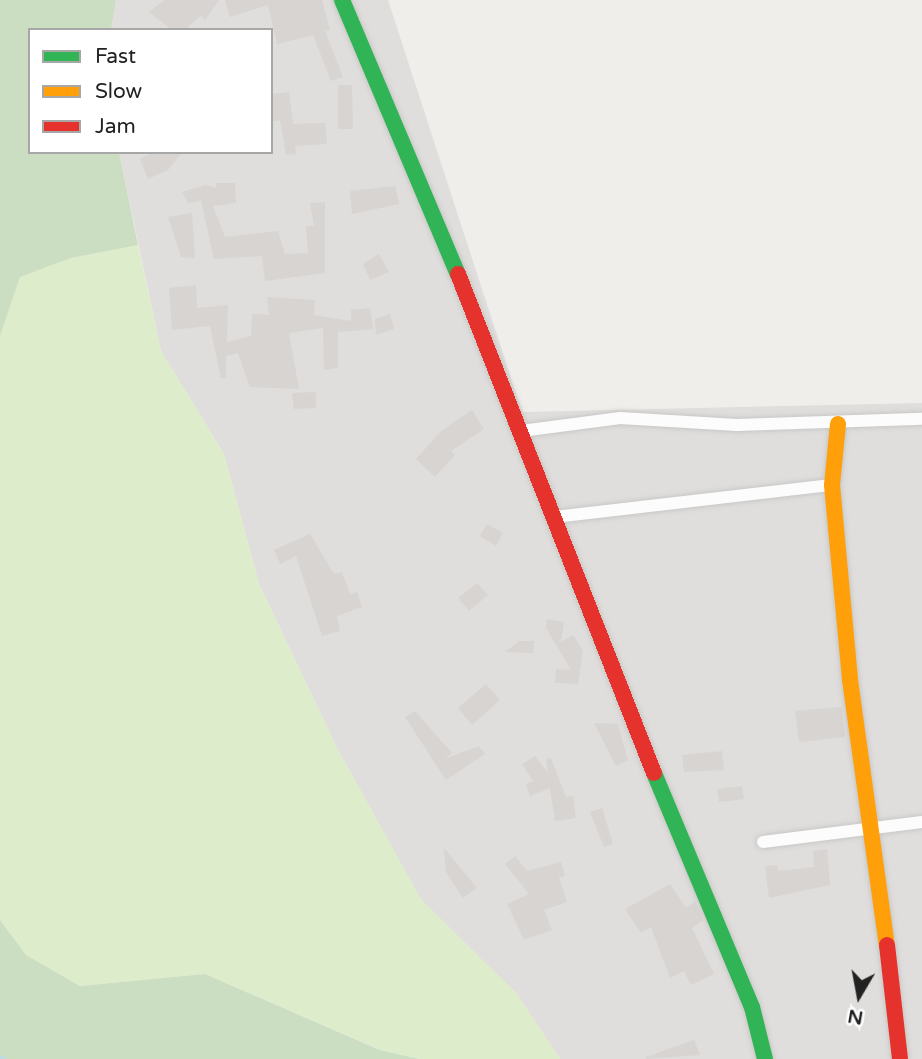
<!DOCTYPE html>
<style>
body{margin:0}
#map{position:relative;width:922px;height:1059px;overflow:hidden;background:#f0eeeb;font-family:"Varela Round",sans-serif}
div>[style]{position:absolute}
.residential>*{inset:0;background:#dfdedc}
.grass>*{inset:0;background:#ddeccb}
.forest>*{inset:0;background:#cbdec1}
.stream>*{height:4.5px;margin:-2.25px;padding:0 2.25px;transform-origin:2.25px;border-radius:2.25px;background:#bfdbe3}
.building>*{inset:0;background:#d7d4d2}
.roads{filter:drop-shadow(0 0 2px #c9c8c7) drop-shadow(0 0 2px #c9c8c7)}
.street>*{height:12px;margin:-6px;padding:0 6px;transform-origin:6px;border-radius:6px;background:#fdfcfc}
.fast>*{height:16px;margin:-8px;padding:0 8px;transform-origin:8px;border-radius:8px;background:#30b455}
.slow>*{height:16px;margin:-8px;padding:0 8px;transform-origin:8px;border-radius:8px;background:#ff9f0a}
.jam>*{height:16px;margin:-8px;padding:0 8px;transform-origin:8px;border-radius:8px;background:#e5322d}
span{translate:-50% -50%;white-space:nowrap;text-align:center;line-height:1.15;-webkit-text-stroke:5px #fff;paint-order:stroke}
.legend{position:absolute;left:28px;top:28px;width:245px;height:126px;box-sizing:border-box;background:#fff;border:2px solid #a7a7a7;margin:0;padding:9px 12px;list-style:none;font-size:21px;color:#222}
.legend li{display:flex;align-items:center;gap:14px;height:35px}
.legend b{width:35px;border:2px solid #a7a7a7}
.north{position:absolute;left:824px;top:961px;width:70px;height:70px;-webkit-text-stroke:5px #fff;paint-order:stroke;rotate:190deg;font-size:19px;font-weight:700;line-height:28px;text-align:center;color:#222}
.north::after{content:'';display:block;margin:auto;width:24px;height:32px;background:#222;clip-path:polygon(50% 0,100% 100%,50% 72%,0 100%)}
</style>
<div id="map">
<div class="residential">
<div style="clip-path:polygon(116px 0,388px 0,522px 412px,922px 403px,922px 1059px,560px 1059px,516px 993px,421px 900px,337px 748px,259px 584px,224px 454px,161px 351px,119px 152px,271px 152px,271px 30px,111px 30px)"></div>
</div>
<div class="grass">
<div style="clip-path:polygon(138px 245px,161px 351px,224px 454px,259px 584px,337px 748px,421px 899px,516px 993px,560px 1059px,419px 1059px,381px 1050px,205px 974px,80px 986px,26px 955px,0 920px,0 336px,20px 277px,71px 258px)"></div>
</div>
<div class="forest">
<div style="clip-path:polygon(0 0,116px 0,111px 30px,30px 30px,30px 152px,119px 152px,138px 245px,71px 258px,20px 277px,0 336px)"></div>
<div style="clip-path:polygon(0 920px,26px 955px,80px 986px,205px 974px,380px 1050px,419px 1059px,0 1059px)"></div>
</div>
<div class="stream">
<div style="left:0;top:1057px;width:4px;rotate:27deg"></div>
</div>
<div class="building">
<div style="clip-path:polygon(165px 0,219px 0,205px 20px,201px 15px,185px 30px,172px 30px,149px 12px)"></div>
<div style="clip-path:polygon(225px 0,322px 0,330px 30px,325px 31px,343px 77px,331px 81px,313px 35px,277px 44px,268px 5px,230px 17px)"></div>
<div style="clip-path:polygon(338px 85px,352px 85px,353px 129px,338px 129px)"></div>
<div style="clip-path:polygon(289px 92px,293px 124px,325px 123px,327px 144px,295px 146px,296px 154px,286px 155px,280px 120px,271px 122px,271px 94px)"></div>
<div style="clip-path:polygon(154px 152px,182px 152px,168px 170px,148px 179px,140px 159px)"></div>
<div style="clip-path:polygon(216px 183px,235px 183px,236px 203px,213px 206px,225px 237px,278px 231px,285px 254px,308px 253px,306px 226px,314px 226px,310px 203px,325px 202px,325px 273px,265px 281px,262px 256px,214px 259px,201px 201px,188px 203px,182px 192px,205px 185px,216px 188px)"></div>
<div style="clip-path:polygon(395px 186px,399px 204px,352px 214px,350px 191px)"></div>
<div style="clip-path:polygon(192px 213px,195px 258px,181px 257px,168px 217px)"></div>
<div style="clip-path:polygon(379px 254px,389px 272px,370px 280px,363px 264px)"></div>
<div style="clip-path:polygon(196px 285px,197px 308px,228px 305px,227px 342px,251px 336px,252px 314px,269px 315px,267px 297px,315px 300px,314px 315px,351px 321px,351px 310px,370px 308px,373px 329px,338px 332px,338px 368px,324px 370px,323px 328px,289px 333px,299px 389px,250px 387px,238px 353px,226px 356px,226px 378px,221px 378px,210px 326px,172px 330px,169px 288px)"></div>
<div style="clip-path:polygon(390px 314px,394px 329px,376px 335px,375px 319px)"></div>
<div style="clip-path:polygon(316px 392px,316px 408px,294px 409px,292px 393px)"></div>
<div style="clip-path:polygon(472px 410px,484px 429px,451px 451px,455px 455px,435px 477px,416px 459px,441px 431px)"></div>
<div style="clip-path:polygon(487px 524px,503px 533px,496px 546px,480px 536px)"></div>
<div style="clip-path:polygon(310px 534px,334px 574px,342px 572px,350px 594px,357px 592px,362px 607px,337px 616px,340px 631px,322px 636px,296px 556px,280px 564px,274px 550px)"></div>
<div style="clip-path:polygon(477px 583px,488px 595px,469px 611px,458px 598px)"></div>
<div style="clip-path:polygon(547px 619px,564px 622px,561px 642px,573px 635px,583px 651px,578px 684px,555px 683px,556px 669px,571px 670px,546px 628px)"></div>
<div style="clip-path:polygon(519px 641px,534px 641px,533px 653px,505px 652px)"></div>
<div style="clip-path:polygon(486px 684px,500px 700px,472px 725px,458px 708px)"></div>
<div style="clip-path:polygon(842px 707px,845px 737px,799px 742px,795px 711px)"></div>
<div style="clip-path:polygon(415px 711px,452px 753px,445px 759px,479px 746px,485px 754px,446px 780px,405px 717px)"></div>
<div style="clip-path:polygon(594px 723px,618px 724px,628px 760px,616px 766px)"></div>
<div style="clip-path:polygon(722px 751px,724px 770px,684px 772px,682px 755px)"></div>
<div style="clip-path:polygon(535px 756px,548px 773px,546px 759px,551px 758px,566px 797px,573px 796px,576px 818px,555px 821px,550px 788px,530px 796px,526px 784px,533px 781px,522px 764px)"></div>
<div style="clip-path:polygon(742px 786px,744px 799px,719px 802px,717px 789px)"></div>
<div style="clip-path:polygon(602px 808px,613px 844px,604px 847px,590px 812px)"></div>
<div style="clip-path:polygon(444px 848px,477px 888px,463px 898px,446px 872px)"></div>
<div style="clip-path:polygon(827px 849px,830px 885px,769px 898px,765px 866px,777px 865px,778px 871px,814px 867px,813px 851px)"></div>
<div style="clip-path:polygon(515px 856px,527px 871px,561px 862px,565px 876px,559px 877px,567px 902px,544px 910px,552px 930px,524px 940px,507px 904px,529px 894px,505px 864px)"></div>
<div style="clip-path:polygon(670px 884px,686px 908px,695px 901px,703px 920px,692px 928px,714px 974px,691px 985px,684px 971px,670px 978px,651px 927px,641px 933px,625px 909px)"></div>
<div style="clip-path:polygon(694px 1040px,700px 1055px,646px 1059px,646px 1057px)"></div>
</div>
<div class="roads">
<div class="street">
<div style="left:521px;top:431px;width:100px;rotate:-7.5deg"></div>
<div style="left:620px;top:418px;width:117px;rotate:3.4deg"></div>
<div style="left:737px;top:425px;width:185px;rotate:-1.9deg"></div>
<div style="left:554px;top:517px;width:280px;rotate:-6.6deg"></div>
<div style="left:763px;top:842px;width:160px;rotate:-7.2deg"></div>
</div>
<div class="fast">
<div style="left:342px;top:0;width:298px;rotate:67.1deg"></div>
<div style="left:654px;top:773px;width:254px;rotate:67.3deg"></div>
<div style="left:752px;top:1007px;width:54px;rotate:76deg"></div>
</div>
<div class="slow">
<div style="left:838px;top:424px;width:61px;rotate:95.6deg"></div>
<div style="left:832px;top:485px;width:196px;rotate:84.7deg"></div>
<div style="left:850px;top:680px;width:268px;rotate:82.1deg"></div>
</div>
<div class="jam">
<div style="left:458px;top:274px;width:536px;rotate:68.56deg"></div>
<div style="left:887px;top:945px;width:115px;rotate:83.5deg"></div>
</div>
</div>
<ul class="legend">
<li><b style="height:9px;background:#30b455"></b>Fast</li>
<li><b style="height:9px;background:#ff9f0a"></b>Slow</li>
<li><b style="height:9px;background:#e5322d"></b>Jam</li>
</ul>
<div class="north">N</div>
</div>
